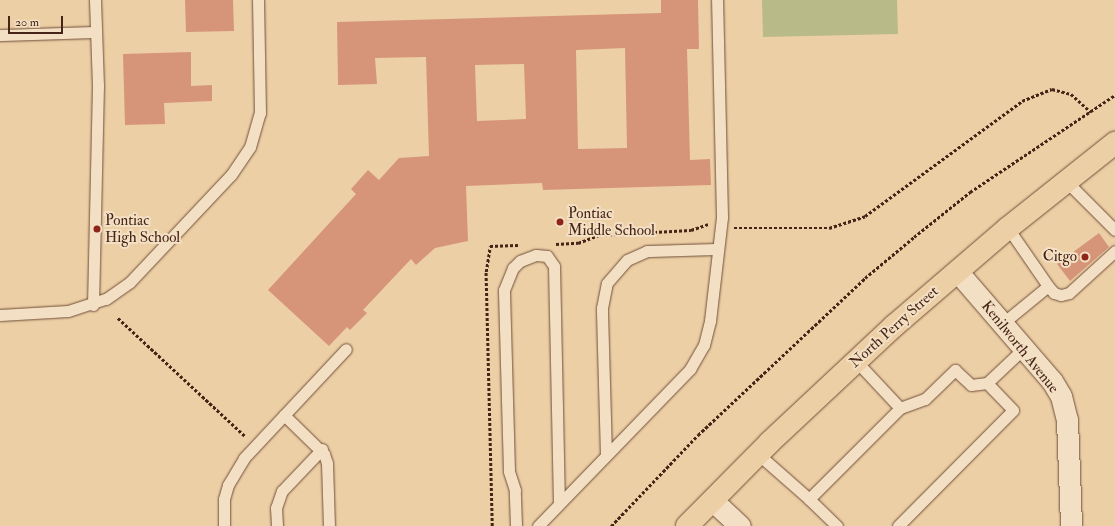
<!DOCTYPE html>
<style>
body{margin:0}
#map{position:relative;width:1115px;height:526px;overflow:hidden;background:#edcfa5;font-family:"IM FELL Double Pica",serif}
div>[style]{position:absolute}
.green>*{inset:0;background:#b8bb87}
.building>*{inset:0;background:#d69578}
.path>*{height:2.5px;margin-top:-1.25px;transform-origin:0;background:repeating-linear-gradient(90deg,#462417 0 3px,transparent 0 5px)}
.roads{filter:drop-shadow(0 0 1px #704f3a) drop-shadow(0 0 1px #704f3a)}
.lane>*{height:11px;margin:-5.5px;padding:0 5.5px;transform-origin:5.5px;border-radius:5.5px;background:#f3e0c4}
.street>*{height:21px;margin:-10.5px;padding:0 10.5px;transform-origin:10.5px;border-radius:10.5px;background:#f3e0c4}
.primary>*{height:22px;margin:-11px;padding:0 11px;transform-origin:11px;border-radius:11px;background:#edcfa5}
.dots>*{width:11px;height:11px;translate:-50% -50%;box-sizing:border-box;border:2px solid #f3e0c4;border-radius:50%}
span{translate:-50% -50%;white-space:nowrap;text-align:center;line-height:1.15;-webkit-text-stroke:4px #f3e0c4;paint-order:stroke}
.poi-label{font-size:15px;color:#462417}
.left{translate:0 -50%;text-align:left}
.right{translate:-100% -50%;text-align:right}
.street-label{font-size:15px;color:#462417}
.scale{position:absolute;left:8px;top:16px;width:55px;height:18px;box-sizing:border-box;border:2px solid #462417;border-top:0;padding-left:5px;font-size:12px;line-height:14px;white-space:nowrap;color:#462417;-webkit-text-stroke:3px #f3e0c4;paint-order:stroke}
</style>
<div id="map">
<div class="green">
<div style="clip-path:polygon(762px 0,897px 0,898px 34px,763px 37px)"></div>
</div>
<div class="building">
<div style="clip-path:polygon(185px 0,233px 0,234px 31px,186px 32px)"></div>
<div style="clip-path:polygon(evenodd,661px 0,698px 0,699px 49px,687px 49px,690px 160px,710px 159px,711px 185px,543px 190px,542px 183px,466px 186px,468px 241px,435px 248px,416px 265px,411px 259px,363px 310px,367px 313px,350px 330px,347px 327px,329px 346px,268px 290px,356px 194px,351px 189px,368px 170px,379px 180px,399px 158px,429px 156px,426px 57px,375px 58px,377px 84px,338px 85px,337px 22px,661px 13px,661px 0,625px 48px,627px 148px,578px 149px,576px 50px,625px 48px,661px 0,524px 64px,526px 119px,477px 121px,475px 65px,524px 64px)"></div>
<div style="clip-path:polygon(191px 52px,191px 86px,212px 85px,212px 101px,164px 103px,165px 124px,125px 125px,123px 54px)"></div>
<div style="clip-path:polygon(1099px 233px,1109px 247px,1070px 281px,1057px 264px)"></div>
</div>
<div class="path">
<div style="left:734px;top:228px;width:95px"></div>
<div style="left:829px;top:228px;width:38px;rotate:-18deg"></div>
<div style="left:865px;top:216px;width:195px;rotate:-36.2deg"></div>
<div style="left:1022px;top:101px;width:32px;rotate:-22deg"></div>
<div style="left:1052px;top:89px;width:20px;rotate:15deg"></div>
<div style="left:1071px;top:94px;width:27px;rotate:42deg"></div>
<div style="left:556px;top:244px;width:22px;rotate:-3deg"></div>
<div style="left:578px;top:243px;width:22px;rotate:-21deg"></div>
<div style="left:599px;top:235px;width:92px;rotate:-3.1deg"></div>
<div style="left:691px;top:230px;width:18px;rotate:-19deg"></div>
<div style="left:118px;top:318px;width:173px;rotate:42.9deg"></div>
<div style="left:492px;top:526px;width:254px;rotate:-91.4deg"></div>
<div style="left:486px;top:272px;width:26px;rotate:-81deg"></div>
<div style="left:490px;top:246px;width:29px;rotate:-2deg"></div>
<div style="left:611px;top:526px;width:126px;rotate:-46.3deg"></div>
<div style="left:698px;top:435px;width:229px;rotate:-43.2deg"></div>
<div style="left:865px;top:278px;width:64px;rotate:-39.9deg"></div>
<div style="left:914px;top:237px;width:72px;rotate:-38.8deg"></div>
<div style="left:970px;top:192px;width:174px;rotate:-33.8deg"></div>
</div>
<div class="roads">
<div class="lane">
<div style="left:0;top:35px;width:96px;rotate:-1.8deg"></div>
<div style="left:1066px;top:181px;width:69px;rotate:45deg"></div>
<div style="left:1008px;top:228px;width:70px;rotate:55.4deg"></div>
<div style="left:1048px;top:286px;width:9px;rotate:49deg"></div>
<div style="left:1054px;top:293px;width:7px;rotate:16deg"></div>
<div style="left:1061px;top:295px;width:8px;rotate:-14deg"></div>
<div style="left:1069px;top:293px;width:62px;rotate:-42.4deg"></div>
<div style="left:93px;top:305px;width:219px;rotate:-88.7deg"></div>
<div style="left:98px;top:86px;width:86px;rotate:-92deg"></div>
<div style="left:0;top:315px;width:68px;rotate:-3.4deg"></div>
<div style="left:68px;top:311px;width:40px;rotate:-18deg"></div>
<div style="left:106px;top:299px;width:29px;rotate:-35deg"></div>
<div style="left:130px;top:282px;width:147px;rotate:-46.7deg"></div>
<div style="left:231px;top:175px;width:34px;rotate:-56deg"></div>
<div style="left:250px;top:147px;width:35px;rotate:-74deg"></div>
<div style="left:260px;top:113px;width:113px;rotate:-91deg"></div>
<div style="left:1003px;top:323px;width:58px;rotate:-39.4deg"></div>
<div style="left:900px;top:408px;width:27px;rotate:-20deg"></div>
<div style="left:925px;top:399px;width:42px;rotate:-44deg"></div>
<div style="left:955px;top:370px;width:22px;rotate:43deg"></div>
<div style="left:971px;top:385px;width:16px;rotate:-7deg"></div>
<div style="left:284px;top:415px;width:56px;rotate:44.3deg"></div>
<div style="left:324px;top:454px;width:9px;rotate:72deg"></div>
<div style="left:327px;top:463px;width:63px;rotate:88.2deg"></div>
<div style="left:758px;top:454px;width:68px;rotate:41.4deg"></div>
<div style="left:809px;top:499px;width:129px;rotate:-45deg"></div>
<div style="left:900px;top:408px;width:64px;rotate:-133.1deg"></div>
<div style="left:606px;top:455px;width:147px;rotate:-91.6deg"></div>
<div style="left:602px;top:308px;width:25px;rotate:-79deg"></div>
<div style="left:607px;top:283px;width:30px;rotate:-49deg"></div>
<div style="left:627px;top:260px;width:22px;rotate:-24deg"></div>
<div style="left:647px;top:251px;width:71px;rotate:-1.6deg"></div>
<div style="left:809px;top:499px;width:39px;rotate:44deg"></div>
<div style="left:224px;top:526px;width:27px;rotate:-90deg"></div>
<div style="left:224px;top:499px;width:15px;rotate:-74deg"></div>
<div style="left:228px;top:485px;width:31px;rotate:-59deg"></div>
<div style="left:244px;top:458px;width:149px;rotate:-46.9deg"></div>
<div style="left:277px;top:526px;width:18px;rotate:-93deg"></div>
<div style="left:276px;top:508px;width:18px;rotate:-71deg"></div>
<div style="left:282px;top:491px;width:58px;rotate:-46.4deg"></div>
<div style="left:516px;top:526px;width:36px;rotate:-92deg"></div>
<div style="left:515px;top:490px;width:20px;rotate:-108deg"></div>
<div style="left:509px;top:471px;width:181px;rotate:-91.6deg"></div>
<div style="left:504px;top:290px;width:24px;rotate:-68deg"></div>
<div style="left:513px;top:268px;width:10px;rotate:-45deg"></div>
<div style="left:520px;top:261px;width:17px;rotate:-21deg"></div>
<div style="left:536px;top:255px;width:11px;rotate:5deg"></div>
<div style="left:547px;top:256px;width:12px;rotate:55deg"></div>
<div style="left:554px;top:266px;width:237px;rotate:88.8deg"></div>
<div style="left:538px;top:526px;width:219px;rotate:-45.9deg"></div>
<div style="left:690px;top:369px;width:28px;rotate:-60deg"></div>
<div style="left:704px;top:345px;width:25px;rotate:-76deg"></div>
<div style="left:710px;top:321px;width:105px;rotate:-83.4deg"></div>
<div style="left:722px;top:217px;width:217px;rotate:-91.3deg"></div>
<div style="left:898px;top:526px;width:163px;rotate:-45.2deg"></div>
<div style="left:1013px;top:410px;width:37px;rotate:-134deg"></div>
<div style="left:987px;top:383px;width:51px;rotate:-43.4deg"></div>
</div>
<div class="street">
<div style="left:957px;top:271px;width:145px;rotate:49.2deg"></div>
<div style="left:1052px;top:381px;width:17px;rotate:59deg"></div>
<div style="left:1061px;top:396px;width:25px;rotate:76deg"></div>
<div style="left:1067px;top:420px;width:106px;rotate:87.8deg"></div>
<div style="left:712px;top:500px;width:38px;rotate:43deg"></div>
</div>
<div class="primary">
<div style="left:687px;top:526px;width:118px;rotate:-45.3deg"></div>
<div style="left:770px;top:442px;width:170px;rotate:-43.1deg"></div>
<div style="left:894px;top:326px;width:150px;rotate:-40.7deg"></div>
<div style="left:1008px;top:228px;width:137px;rotate:-38.5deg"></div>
</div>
</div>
<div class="dots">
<div style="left:560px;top:222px;background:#8f2418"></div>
<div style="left:97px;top:229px;background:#8f2418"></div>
<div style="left:1085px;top:257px;background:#8f2418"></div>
</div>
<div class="poi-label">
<span class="left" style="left:568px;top:222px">Pontiac<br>Middle School</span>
<span class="left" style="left:105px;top:229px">Pontiac<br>High School</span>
<span class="right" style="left:1077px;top:257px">Citgo</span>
</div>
<div class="street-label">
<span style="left:894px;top:327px;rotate:-42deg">North Perry Street</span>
<span style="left:1020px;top:347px;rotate:51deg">Kenilworth Avenue</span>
</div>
<div class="scale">20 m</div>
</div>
